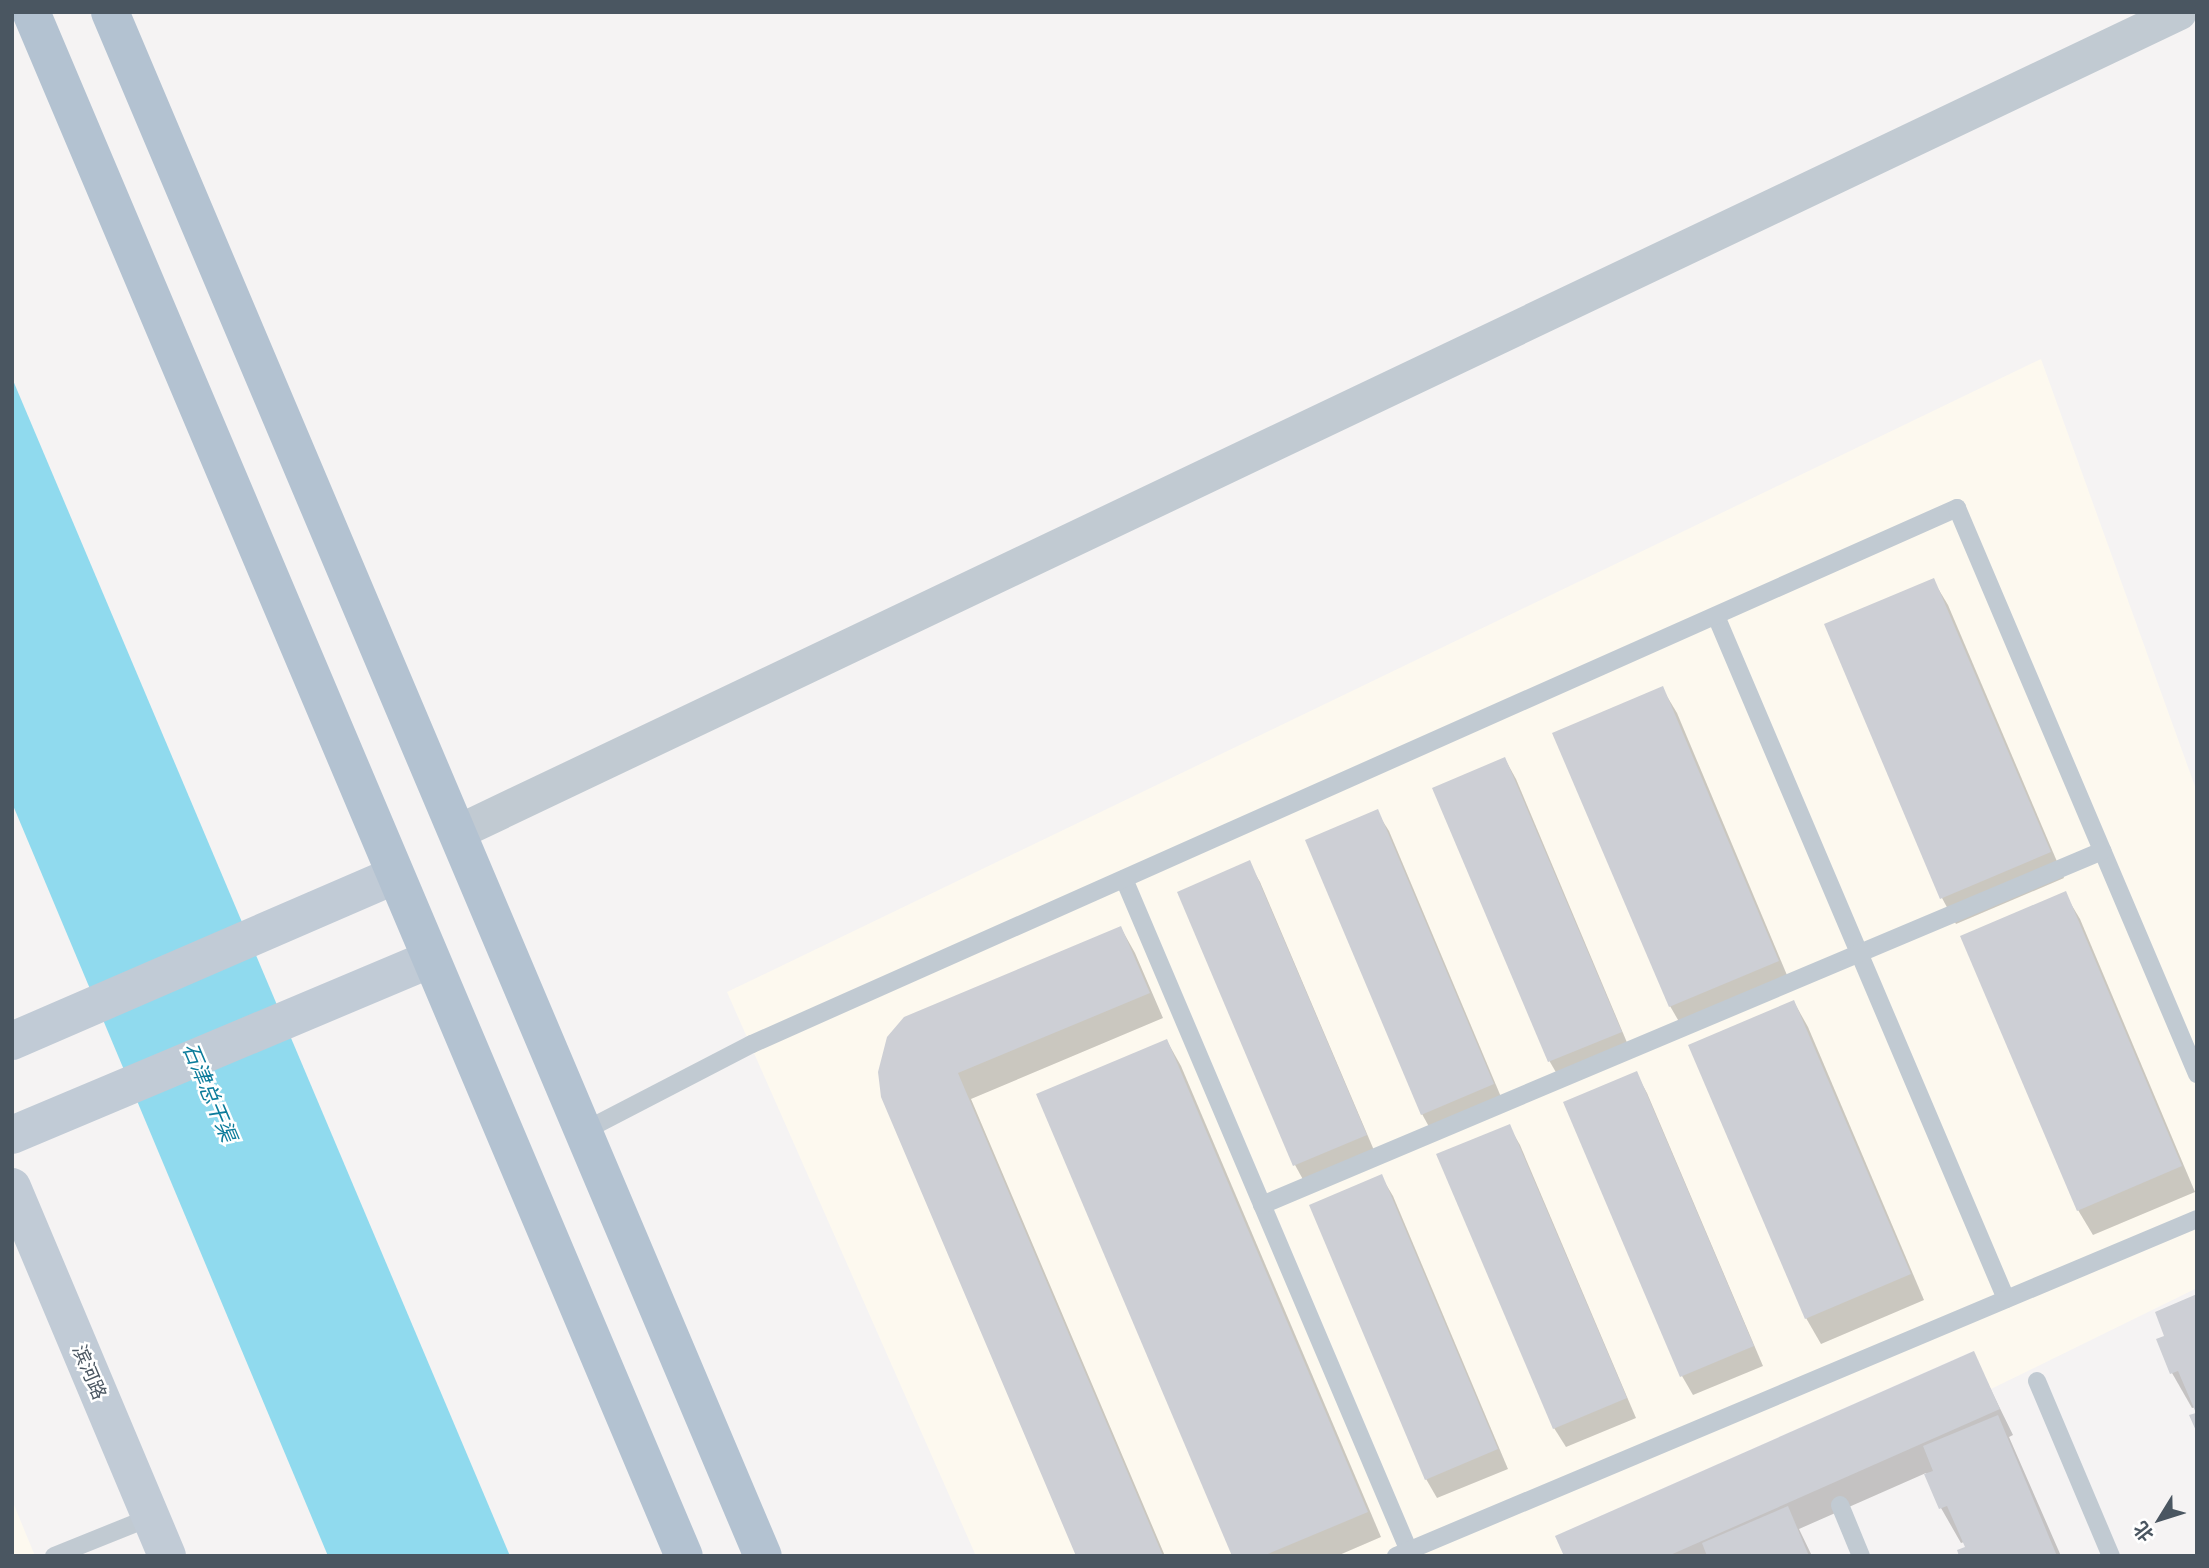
<!DOCTYPE html>
<meta charset="utf-8">
<style>
body{margin:0}
#map{position:relative;width:2209px;height:1568px;overflow:hidden;background:#f5f3f3;font-family:"Golos Text","Noto Sans SC",sans-serif}
div>[style]{position:absolute}
.commercial>*{inset:0;background:#fdf9ef}
.water>*{inset:0;background:#90daee}
.shadow>*{inset:0;background:#0003}
.building>*{inset:0;background:#cdcfd5}
.lane>*{height:18px;margin:-9px;padding:0 9px;transform-origin:9px;border-radius:9px;background:#c1cad2}
.street>*{height:35px;margin:-17.5px;padding:0 17.5px;transform-origin:17.5px;border-radius:17.5px;background:#c1cad2}
.secondary>*{height:38px;margin:-19px;padding:0 19px;transform-origin:19px;border-radius:19px;background:#c1cbd6}
.primary>*{height:38px;margin:-19px;padding:0 19px;transform-origin:19px;border-radius:19px;background:#b3c2d1}
span{translate:-50% -50%;white-space:nowrap;text-align:center;line-height:1.15;-webkit-text-stroke:5px #fff;paint-order:stroke}
.street-label{font-size:19px;color:#4a5661}
.water-label{font-size:21px;color:#0c7c9b;font-style:italic}
.frame{position:absolute;inset:0;border:14px solid #4a5661;pointer-events:none}
.north{position:absolute;left:2125px;top:1484px;width:70px;height:70px;-webkit-text-stroke:5px #fff;paint-order:stroke;rotate:232deg;font-size:19px;font-weight:700;line-height:28px;text-align:center;color:#4a5661}
.north::after{content:'';display:block;margin:auto;width:24px;height:32px;background:#4a5661;clip-path:polygon(50% 0,100% 100%,50% 72%,0 100%)}
</style>
<div id="map">
<div class="commercial">
<div style="clip-path:polygon(2041px 359px,2197px 792px,2197px 1288px,1991px 1389px,1973px 1351px,1555px 1536px,1564px 1556px,976px 1556px,727px 992px)"></div>
<div style="clip-path:polygon(12px 1500px,35px 1556px,12px 1556px)"></div>
</div>
<div class="water">
<div style="clip-path:polygon(12px 378px,510px 1556px,328px 1556px,12px 803px)"></div>
</div>
<div class="shadow">
<div style="clip-path:polygon(1933px 580px,1948px 605px,2064px 878px,1956px 924px,1942px 898px,1826px 625px)"></div>
<div style="clip-path:polygon(1662px 688px,1677px 713px,1792px 987px,1685px 1032px,1670px 1006px)"></div>
<div style="clip-path:polygon(1505px 759px,1516px 779px,1631px 1052px,1561px 1081px,1550px 1062px,1434px 789px)"></div>
<div style="clip-path:polygon(1377px 812px,1389px 831px,1504px 1104px,1433px 1134px,1422px 1114px)"></div>
<div style="clip-path:polygon(1249px 863px,1260px 882px,1376px 1155px,1306px 1185px,1295px 1165px,1179px 893px)"></div>
<div style="clip-path:polygon(2065px 894px,2080px 919px,2195px 1192px,2093px 1235px,2078px 1210px)"></div>
<div style="clip-path:polygon(1121px 928px,1135px 953px,1163px 1018px,971px 1099px,1165px 1556px,1078px 1556px,883px 1097px)"></div>
<div style="clip-path:polygon(1794px 1002px,1808px 1027px,1924px 1300px,1821px 1344px,1806px 1318px)"></div>
<div style="clip-path:polygon(1167px 1041px,1181px 1066px,1381px 1537px,1337px 1556px,1234px 1556px)"></div>
<div style="clip-path:polygon(1636px 1073px,1647px 1093px,1763px 1366px,1693px 1395px,1682px 1376px)"></div>
<div style="clip-path:polygon(1509px 1126px,1520px 1145px,1636px 1418px,1566px 1447px,1554px 1428px)"></div>
<div style="clip-path:polygon(1381px 1176px,1393px 1196px,1508px 1469px,1437px 1498px,1426px 1479px)"></div>
<div style="clip-path:polygon(2167px 1337px,2196px 1407px,2192px 1408px,2172px 1373px)"></div>
<div style="clip-path:polygon(1973px 1353px,2013px 1435px,2009px 1437px,2061px 1556px,1961px 1556px,1967px 1548px,1964px 1542px,1961px 1543px,1941px 1508px,1926px 1473px,1799px 1529px,1812px 1556px,1566px 1556px)"></div>
</div>
<div class="building">
<div style="clip-path:polygon(1934px 578px,2051px 852px,1940px 899px,1824px 624px)"></div>
<div style="clip-path:polygon(1663px 686px,1779px 961px,1669px 1007px,1552px 733px)"></div>
<div style="clip-path:polygon(1505px 757px,1622px 1032px,1548px 1062px,1432px 788px)"></div>
<div style="clip-path:polygon(1378px 809px,1494px 1084px,1421px 1115px,1305px 840px)"></div>
<div style="clip-path:polygon(1250px 860px,1367px 1135px,1293px 1166px,1177px 892px)"></div>
<div style="clip-path:polygon(2066px 891px,2182px 1166px,2077px 1211px,1960px 936px)"></div>
<div style="clip-path:polygon(1121px 926px,1150px 993px,958px 1073px,1163px 1556px,1076px 1556px,881px 1097px,878px 1072px,887px 1037px,904px 1017px)"></div>
<div style="clip-path:polygon(1794px 1000px,1911px 1274px,1805px 1319px,1688px 1045px)"></div>
<div style="clip-path:polygon(1167px 1039px,1368px 1512px,1263px 1556px,1232px 1556px,1036px 1094px)"></div>
<div style="clip-path:polygon(1637px 1071px,1754px 1346px,1680px 1377px,1563px 1102px)"></div>
<div style="clip-path:polygon(1510px 1124px,1627px 1398px,1553px 1429px,1436px 1154px)"></div>
<div style="clip-path:polygon(1382px 1174px,1498px 1449px,1425px 1480px,1309px 1205px)"></div>
<div style="clip-path:polygon(2197px 1294px,2197px 1433px,2189px 1415px,2196px 1413px,2178px 1371px,2170px 1374px,2156px 1339px,2164px 1336px,2155px 1312px)"></div>
<div style="clip-path:polygon(1974px 1351px,2000px 1409px,1668px 1556px,1564px 1556px,1555px 1536px)"></div>
<div style="clip-path:polygon(1998px 1415px,2057px 1556px,1959px 1556px,1957px 1550px,1965px 1547px,1947px 1506px,1939px 1509px,1924px 1474px,1933px 1471px,1923px 1446px)"></div>
<div style="clip-path:polygon(1788px 1506px,1809px 1556px,1707px 1556px,1702px 1543px)"></div>
</div>
<div class="lane">
<div style="left:1716px;top:616px;width:742px;rotate:66.99deg"></div>
<div style="left:1124px;top:879px;width:730px;rotate:67.02deg"></div>
<div style="left:584px;top:1131px;width:189px;rotate:-27.4deg"></div>
<div style="left:752px;top:1044px;width:1319px;rotate:-23.98deg"></div>
<div style="left:1957px;top:508px;width:615px;rotate:67.02deg"></div>
<div style="left:1262px;top:1205px;width:912px;rotate:-22.85deg"></div>
<div style="left:2037px;top:1381px;width:190px;rotate:67.1deg"></div>
<div style="left:1840px;top:1505px;width:55px;rotate:67.6deg"></div>
<div style="left:54px;top:1556px;width:105px;rotate:-21.9deg"></div>
<div style="left:1396px;top:1556px;width:869px;rotate:-22.82deg"></div>
</div>
<div class="street">
<div style="left:457px;top:832px;width:1907px;rotate:-25.46deg"></div>
</div>
<div class="secondary">
<div style="left:12px;top:1041px;width:417px;rotate:-23.4deg"></div>
<div style="left:12px;top:1135px;width:454px;rotate:-22.8deg"></div>
<div style="left:12px;top:1187px;width:400px;rotate:67.2deg"></div>
</div>
<div class="primary">
<div style="left:31px;top:12px;width:1676px;rotate:67.08deg"></div>
<div style="left:110px;top:12px;width:1676px;rotate:67.08deg"></div>
</div>
<div class="street-label">
<span style="left:90px;top:1372px;rotate:67deg">滨河路</span>
</div>
<div class="water-label">
<span style="left:210px;top:1092px;rotate:67deg">石津总干渠</span>
</div>
<div class="frame"></div>
<div class="north">北</div>
</div>
